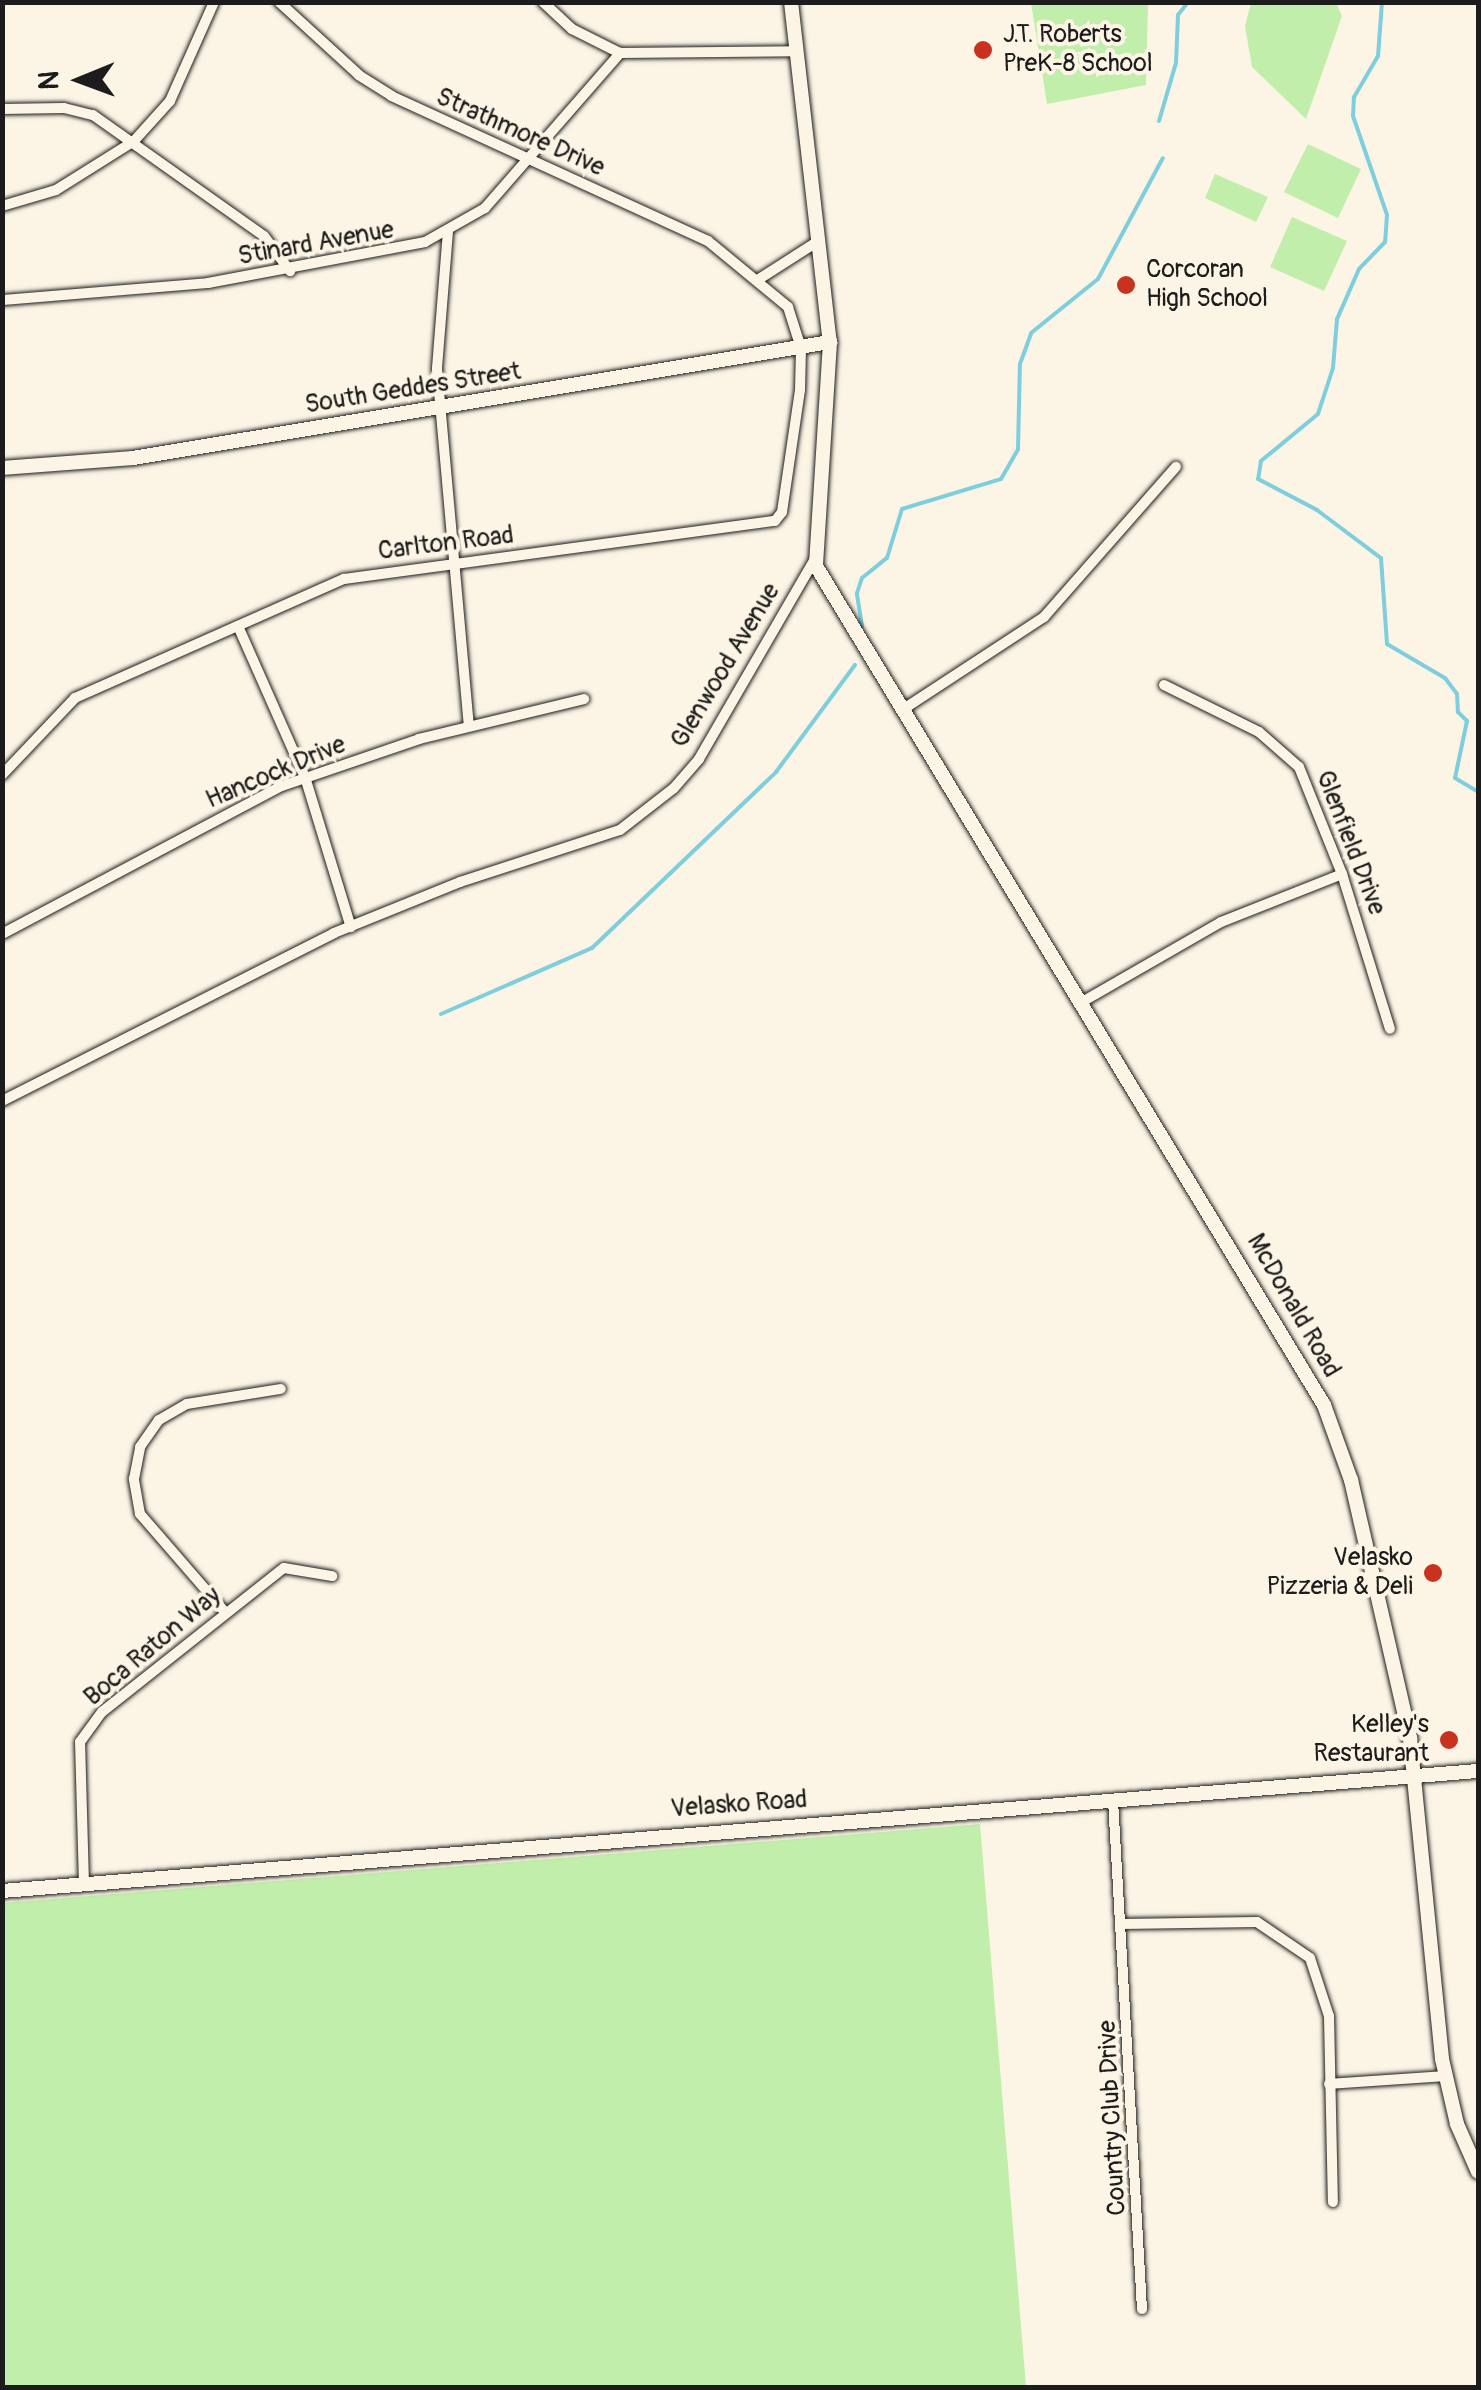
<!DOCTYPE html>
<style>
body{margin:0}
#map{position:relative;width:1481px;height:2390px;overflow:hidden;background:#fcf5e5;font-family:Pangolin,sans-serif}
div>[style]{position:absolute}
.green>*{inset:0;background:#c1eeab}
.stream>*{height:4px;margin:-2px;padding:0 2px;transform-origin:2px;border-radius:2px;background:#7fcedd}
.roads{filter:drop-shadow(0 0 2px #1c1c1c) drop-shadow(0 0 2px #1c1c1c)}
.street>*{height:10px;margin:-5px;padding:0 5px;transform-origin:5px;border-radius:5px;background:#fcf5e5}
.secondary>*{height:14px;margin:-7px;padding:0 7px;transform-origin:7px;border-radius:7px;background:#fcf5e5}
.dots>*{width:28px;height:28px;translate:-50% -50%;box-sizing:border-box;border:5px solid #fcf5e5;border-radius:50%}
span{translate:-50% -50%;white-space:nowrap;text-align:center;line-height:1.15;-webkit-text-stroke:8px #fcf5e5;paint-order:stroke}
.poi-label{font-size:25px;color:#1c1c1c}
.left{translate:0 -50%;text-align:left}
.right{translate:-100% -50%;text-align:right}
.street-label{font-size:25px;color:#1c1c1c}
.frame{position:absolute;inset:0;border:5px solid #1c1c1c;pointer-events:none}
.north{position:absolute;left:30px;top:30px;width:100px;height:100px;-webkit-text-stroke:8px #fcf5e5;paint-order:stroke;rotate:269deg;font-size:28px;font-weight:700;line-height:40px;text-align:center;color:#1c1c1c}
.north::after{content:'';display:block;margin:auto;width:35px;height:45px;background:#1c1c1c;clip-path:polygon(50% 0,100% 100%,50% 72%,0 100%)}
</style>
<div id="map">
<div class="green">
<div style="clip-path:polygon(1031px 3px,1148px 3px,1146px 85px,1047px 104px)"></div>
<div style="clip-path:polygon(1251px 3px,1337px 5px,1342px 16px,1306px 119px,1252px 67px,1245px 26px)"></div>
<div style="clip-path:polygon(1308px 144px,1361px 169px,1338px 218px,1284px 192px)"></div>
<div style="clip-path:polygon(1215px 174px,1268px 197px,1256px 222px,1205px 198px)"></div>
<div style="clip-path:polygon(1292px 217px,1347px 241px,1324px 291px,1270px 267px)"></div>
<div style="clip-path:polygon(980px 1824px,1026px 2387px,3px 2387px,3px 1903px)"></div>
</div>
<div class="stream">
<div style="left:1382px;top:2px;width:54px;rotate:94.2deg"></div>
<div style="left:1378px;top:56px;width:48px;rotate:120.3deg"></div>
<div style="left:1354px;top:97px;width:19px;rotate:93deg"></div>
<div style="left:1353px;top:116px;width:105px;rotate:71deg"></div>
<div style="left:1387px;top:215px;width:27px;rotate:94deg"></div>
<div style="left:1385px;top:242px;width:37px;rotate:134deg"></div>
<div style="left:1359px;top:269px;width:55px;rotate:113.7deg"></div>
<div style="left:1337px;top:319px;width:49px;rotate:94.7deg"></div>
<div style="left:1333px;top:368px;width:48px;rotate:108.1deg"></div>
<div style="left:1318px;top:414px;width:74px;rotate:140.5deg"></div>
<div style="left:1261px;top:461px;width:18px;rotate:99deg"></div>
<div style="left:1258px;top:479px;width:67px;rotate:27.7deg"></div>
<div style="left:1317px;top:510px;width:80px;rotate:36.9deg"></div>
<div style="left:1381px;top:558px;width:86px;rotate:86deg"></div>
<div style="left:1387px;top:644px;width:67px;rotate:30.4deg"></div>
<div style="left:1445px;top:678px;width:20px;rotate:53deg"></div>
<div style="left:1457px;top:694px;width:18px;rotate:87deg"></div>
<div style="left:1458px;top:712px;width:13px;rotate:45deg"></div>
<div style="left:1467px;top:721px;width:58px;rotate:101.9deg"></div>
<div style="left:1455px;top:778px;width:27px;rotate:31deg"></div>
<div style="left:1159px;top:121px;width:60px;rotate:-73.7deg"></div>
<div style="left:1176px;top:63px;width:48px;rotate:-87.6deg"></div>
<div style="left:1178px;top:15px;width:16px;rotate:-52deg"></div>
<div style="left:862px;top:626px;width:33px;rotate:-99deg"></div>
<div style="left:857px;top:593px;width:16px;rotate:-72deg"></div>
<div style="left:862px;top:578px;width:32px;rotate:-39deg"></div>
<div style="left:887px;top:558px;width:51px;rotate:-73deg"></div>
<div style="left:902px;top:509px;width:103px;rotate:-16.9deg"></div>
<div style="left:1001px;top:479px;width:34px;rotate:-60deg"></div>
<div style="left:1018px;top:449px;width:85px;rotate:-88.7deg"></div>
<div style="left:1020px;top:364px;width:33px;rotate:-70deg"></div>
<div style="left:1031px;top:333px;width:86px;rotate:-38.9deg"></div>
<div style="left:1098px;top:279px;width:137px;rotate:-61.8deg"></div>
<div style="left:441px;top:1014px;width:165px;rotate:-23.6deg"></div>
<div style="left:592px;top:948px;width:255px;rotate:-43.7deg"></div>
<div style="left:776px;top:772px;width:133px;rotate:-53.6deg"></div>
</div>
<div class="roads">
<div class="street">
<div style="left:543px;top:2px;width:40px;rotate:43deg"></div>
<div style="left:572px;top:29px;width:54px;rotate:26.6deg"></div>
<div style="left:620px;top:53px;width:177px;rotate:-0.6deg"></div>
<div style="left:2px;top:109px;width:62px;rotate:-0.9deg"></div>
<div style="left:64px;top:108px;width:30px;rotate:14deg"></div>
<div style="left:93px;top:115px;width:209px;rotate:35.3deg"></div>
<div style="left:264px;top:236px;width:44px;rotate:53.4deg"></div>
<div style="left:2px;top:206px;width:56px;rotate:-16.5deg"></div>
<div style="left:56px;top:190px;width:92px;rotate:-32.1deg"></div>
<div style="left:134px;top:141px;width:54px;rotate:-48deg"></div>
<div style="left:170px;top:101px;width:108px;rotate:-66deg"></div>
<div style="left:448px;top:231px;width:138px;rotate:94.6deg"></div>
<div style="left:437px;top:369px;width:358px;rotate:84.9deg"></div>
<div style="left:759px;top:279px;width:72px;rotate:-32.6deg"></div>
<div style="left:2px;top:300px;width:207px;rotate:-4.7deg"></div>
<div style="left:208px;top:283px;width:221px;rotate:-10.7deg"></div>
<div style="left:425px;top:242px;width:69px;rotate:-29.5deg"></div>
<div style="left:485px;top:208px;width:206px;rotate:-48.9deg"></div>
<div style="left:238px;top:626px;width:165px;rotate:66.1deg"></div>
<div style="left:305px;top:777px;width:157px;rotate:73deg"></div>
<div style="left:1164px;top:685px;width:106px;rotate:26.3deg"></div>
<div style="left:1259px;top:732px;width:53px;rotate:41.2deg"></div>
<div style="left:1299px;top:767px;width:115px;rotate:68.1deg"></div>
<div style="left:1342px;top:874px;width:162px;rotate:72.8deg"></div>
<div style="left:902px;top:710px;width:170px;rotate:-33.2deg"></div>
<div style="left:1044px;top:617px;width:200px;rotate:-48.7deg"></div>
<div style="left:2px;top:775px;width:106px;rotate:-46.5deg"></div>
<div style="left:75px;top:698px;width:294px;rotate:-23.9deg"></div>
<div style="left:344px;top:579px;width:435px;rotate:-7.7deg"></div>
<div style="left:775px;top:521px;width:11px;rotate:-52deg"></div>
<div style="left:782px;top:512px;width:123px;rotate:-81.6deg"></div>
<div style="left:800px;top:390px;width:42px;rotate:-88.6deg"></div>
<div style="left:801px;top:348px;width:43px;rotate:-107.6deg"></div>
<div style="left:788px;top:307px;width:104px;rotate:-140.5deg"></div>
<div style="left:708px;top:241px;width:348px;rotate:-155.4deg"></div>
<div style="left:392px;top:96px;width:39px;rotate:-148deg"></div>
<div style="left:359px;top:75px;width:108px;rotate:-137.6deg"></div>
<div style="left:2px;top:934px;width:317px;rotate:-27.9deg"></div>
<div style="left:282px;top:786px;width:145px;rotate:-18.9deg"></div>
<div style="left:419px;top:739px;width:170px;rotate:-13.6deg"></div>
<div style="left:1082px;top:1002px;width:160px;rotate:-29.9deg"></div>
<div style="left:1221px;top:922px;width:130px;rotate:-21.6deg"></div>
<div style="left:2px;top:1101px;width:372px;rotate:-26.8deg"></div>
<div style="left:334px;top:933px;width:136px;rotate:-22deg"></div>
<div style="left:460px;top:882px;width:168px;rotate:-18deg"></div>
<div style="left:620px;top:830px;width:68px;rotate:-37.9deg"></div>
<div style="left:674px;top:788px;width:38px;rotate:-49deg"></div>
<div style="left:699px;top:759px;width:231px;rotate:-59.9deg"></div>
<div style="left:225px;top:1612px;width:130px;rotate:-130.9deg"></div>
<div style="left:140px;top:1514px;width:36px;rotate:-100deg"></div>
<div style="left:134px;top:1479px;width:33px;rotate:-79deg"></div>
<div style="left:140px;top:1447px;width:33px;rotate:-55deg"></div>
<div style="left:159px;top:1420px;width:32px;rotate:-30deg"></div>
<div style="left:187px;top:1404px;width:95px;rotate:-9.1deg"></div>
<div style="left:1113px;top:1800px;width:510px;rotate:86.74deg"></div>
<div style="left:84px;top:1884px;width:142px;rotate:-91.6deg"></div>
<div style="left:80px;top:1742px;width:37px;rotate:-54deg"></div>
<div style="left:102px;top:1712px;width:232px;rotate:-38.4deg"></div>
<div style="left:284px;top:1568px;width:49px;rotate:9.5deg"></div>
<div style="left:1121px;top:1924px;width:136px;rotate:-0.8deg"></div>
<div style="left:1257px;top:1922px;width:64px;rotate:34.2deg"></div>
<div style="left:1310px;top:1958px;width:61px;rotate:71.9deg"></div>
<div style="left:1329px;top:2016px;width:186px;rotate:88.8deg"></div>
<div style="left:1329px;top:2084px;width:116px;rotate:-3.9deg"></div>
</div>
<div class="secondary">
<div style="left:791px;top:2px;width:342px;rotate:83.5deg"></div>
<div style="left:830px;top:342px;width:224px;rotate:93.6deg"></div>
<div style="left:816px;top:566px;width:981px;rotate:58.81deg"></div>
<div style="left:1324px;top:1405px;width:80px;rotate:70.2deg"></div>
<div style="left:1351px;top:1480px;width:265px;rotate:77.1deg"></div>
<div style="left:1410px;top:1738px;width:323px;rotate:84.3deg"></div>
<div style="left:1442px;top:2059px;width:67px;rotate:77deg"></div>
<div style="left:1457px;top:2124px;width:52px;rotate:66.4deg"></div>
<div style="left:2px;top:468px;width:131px;rotate:-4.4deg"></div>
<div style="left:133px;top:458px;width:707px;rotate:-9.45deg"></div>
<div style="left:2px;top:1891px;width:1481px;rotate:-4.65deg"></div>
</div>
</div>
<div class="dots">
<div style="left:983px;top:50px;background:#c8321e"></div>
<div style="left:1126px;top:285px;background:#c8321e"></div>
<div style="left:1433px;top:1573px;background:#c8321e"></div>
<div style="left:1449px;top:1740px;background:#c8321e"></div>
</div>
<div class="poi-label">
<span class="left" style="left:1003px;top:50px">J.T. Roberts<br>PreK-8 School</span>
<span class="left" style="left:1146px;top:285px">Corcoran<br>High School</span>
<span class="right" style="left:1413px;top:1573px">Velasko<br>Pizzeria &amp; Deli</span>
<span class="right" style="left:1429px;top:1740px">Kelley's<br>Restaurant</span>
</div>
<div class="street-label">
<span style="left:520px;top:133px;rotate:24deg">Strathmore Drive</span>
<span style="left:316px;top:244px;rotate:-10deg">Stinard Avenue</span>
<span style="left:413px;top:389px;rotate:-9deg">South Geddes Street</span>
<span style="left:446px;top:544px;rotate:-7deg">Carlton Road</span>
<span style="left:726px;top:666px;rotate:-59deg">Glenwood Avenue</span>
<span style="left:276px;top:773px;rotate:-23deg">Hancock Drive</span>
<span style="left:1350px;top:843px;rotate:69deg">Glenfield Drive</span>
<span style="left:1293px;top:1306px;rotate:60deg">McDonald Road</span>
<span style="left:153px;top:1647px;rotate:-40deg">Boca Raton Way</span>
<span style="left:739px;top:1805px;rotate:-4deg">Velasko Road</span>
<span style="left:1113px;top:2118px;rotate:-93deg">Country Club Drive</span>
</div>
<div class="frame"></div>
<div class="north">N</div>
</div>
